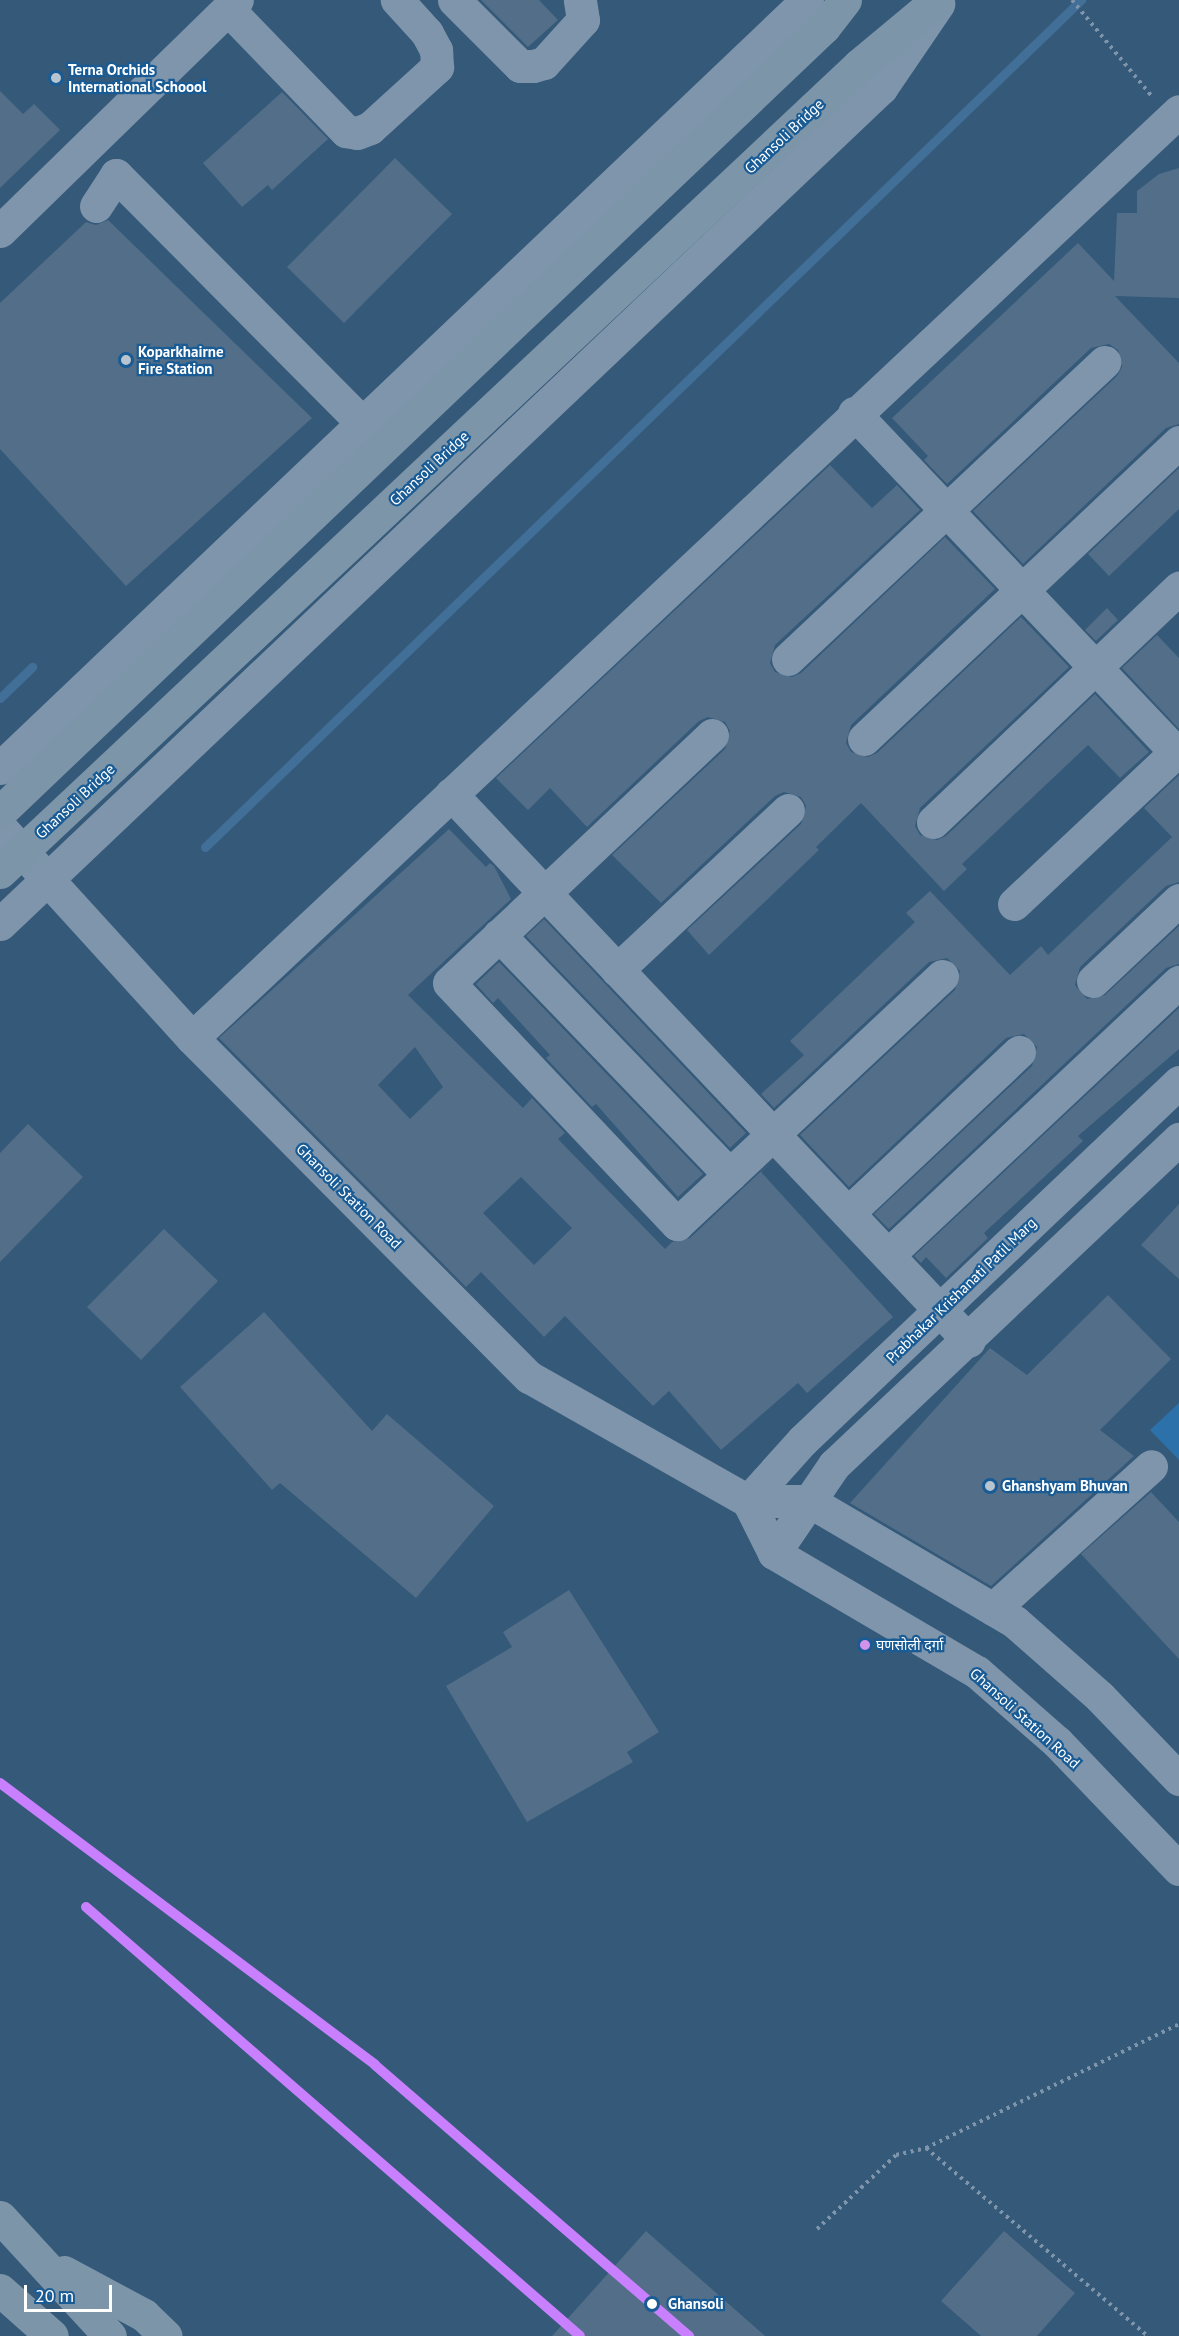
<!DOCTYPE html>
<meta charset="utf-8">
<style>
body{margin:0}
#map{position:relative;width:1179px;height:2336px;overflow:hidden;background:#355979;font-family:"PT Sans","Noto Sans Devanagari",sans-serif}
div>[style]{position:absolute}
.green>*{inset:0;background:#2d71ab}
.stream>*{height:9px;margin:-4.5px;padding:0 4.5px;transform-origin:4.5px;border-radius:4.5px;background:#416f97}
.building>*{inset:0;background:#526e88}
.path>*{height:4px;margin-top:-2px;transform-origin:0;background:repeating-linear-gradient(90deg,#7e95ab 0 3px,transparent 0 7.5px)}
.minor>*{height:33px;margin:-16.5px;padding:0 16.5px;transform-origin:16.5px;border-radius:16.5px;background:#7e95ab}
.major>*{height:33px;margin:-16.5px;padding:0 16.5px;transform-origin:16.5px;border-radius:16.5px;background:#7c95a9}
.major-bridge>*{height:33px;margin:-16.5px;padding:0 16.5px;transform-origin:16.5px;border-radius:16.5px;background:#7c95a9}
.rail-1>*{height:10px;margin:-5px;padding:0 5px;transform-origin:5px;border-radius:5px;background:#c980ff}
.dots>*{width:16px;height:16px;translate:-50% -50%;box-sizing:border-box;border:3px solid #195b95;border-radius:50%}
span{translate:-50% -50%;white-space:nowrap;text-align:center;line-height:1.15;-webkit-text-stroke:4.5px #195b95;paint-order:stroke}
.bus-label{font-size:14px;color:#fff}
.left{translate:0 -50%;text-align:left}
.poi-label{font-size:15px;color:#fff;font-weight:700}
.street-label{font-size:15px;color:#fff}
.stop-label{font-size:15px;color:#fff;font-weight:700}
.scale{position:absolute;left:24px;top:2285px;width:88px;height:27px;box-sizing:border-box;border:3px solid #fff;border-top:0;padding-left:8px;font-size:18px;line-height:21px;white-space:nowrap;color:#fff;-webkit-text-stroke:4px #195b95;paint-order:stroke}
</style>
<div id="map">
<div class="green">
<div style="clip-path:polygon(1179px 1403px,1179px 1460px,1150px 1430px)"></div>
</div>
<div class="stream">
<div style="left:0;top:698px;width:45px;rotate:-44.1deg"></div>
<div style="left:205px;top:847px;width:1219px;rotate:-44.04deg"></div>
</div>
<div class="building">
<div style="clip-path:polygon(481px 0,539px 0,558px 20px,528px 47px)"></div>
<div style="clip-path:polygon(0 91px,23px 114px,34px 104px,60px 130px,0 188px)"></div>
<div style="clip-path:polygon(282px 92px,328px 139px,272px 190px,268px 185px,242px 207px,203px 163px)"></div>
<div style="clip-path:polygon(395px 158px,452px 214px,344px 323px,287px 267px)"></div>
<div style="clip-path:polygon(1179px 168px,1179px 298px,1115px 296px,1179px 363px,1179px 424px,1166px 428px,1023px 564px,973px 511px,1117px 376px,1122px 367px,1118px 350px,1109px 344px,1091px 348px,947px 484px,924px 460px,928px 456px,892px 418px,1078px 243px,1114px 281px,1117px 213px,1137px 213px,1137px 191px,1159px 174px)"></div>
<div style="clip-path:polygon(108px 220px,312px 418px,126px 586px,0 449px,0 303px,86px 222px,96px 225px)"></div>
<div style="clip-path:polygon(830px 465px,872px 508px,897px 485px,920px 510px,775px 645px,770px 663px,775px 672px,792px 677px,801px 673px,945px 537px,995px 589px,851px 725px,846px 743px,851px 752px,868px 757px,877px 753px,1021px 617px,1069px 667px,920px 808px,915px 826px,920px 835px,937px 840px,946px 836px,1095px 694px,1149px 752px,1120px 778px,1088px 745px,962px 864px,967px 869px,944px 891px,861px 803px,816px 847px,819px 850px,709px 955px,687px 930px,801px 824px,806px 806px,801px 797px,784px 792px,775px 796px,661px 903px,612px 855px,725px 749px,730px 731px,725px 722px,708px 717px,699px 721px,587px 827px,550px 788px,528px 810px,496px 778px)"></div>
<div style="clip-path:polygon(1179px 468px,1179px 509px,1109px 576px,1088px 554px)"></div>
<div style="clip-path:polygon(1107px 608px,1118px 620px,1096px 641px,1085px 630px)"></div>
<div style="clip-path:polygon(1157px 635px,1179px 658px,1179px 729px,1122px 668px)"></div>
<div style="clip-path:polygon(1179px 775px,1179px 882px,1166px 886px,1080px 967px,1075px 985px,1087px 999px,1105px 995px,1179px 926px,1179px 964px,1166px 968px,889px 1229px,874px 1214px,1032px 1066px,1037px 1047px,1024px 1034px,1006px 1038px,849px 1187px,800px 1135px,955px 990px,960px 971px,947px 958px,929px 962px,774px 1108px,761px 1094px,804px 1055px,790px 1041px,915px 922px,906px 913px,930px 891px,1010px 975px,1041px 946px,1048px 955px,1172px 837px,1144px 808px)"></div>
<div style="clip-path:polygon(evenodd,449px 829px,486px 867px,490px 863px,494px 866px,511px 899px,408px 995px,523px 1108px,532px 1098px,565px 1133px,558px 1139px,665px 1249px,672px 1242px,690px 1238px,772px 1161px,761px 1172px,893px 1317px,807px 1393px,798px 1383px,721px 1450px,669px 1391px,653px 1406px,565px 1316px,544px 1337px,481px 1272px,466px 1287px,219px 1038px,449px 829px,415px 1047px,443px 1087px,410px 1119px,378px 1085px,415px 1047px,449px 829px,521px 1177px,572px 1228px,534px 1265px,483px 1213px,521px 1177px)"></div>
<div style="clip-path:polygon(544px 919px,746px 1133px,730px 1148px,526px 936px)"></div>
<div style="clip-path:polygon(499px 962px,703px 1174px,678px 1197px,596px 1104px,592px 1107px,546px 1058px,550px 1055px,498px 998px,493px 1003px,476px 984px)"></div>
<div style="clip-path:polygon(1179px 1008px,1179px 1049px,1078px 1136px,1083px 1141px,984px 1233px,988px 1238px,946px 1278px,926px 1257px,921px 1263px,914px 1256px)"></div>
<div style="clip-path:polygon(28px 1124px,83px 1177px,0 1262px,0 1153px)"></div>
<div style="clip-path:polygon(1179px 1204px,1179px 1279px,1141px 1245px)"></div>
<div style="clip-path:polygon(164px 1229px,218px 1281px,141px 1360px,87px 1307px)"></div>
<div style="clip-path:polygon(1108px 1295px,1171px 1359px,1100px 1430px,1134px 1456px,991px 1586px,850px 1503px,990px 1348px,1027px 1375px)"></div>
<div style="clip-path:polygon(264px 1312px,372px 1431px,387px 1414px,494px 1506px,416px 1598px,280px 1483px,272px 1490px,180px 1387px)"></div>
<div style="clip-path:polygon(1151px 1492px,1179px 1522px,1179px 1659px,1081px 1554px)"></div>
<div style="clip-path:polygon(569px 1590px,659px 1732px,627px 1752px,633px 1762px,527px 1822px,446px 1686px,512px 1647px,503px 1632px)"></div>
<div style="clip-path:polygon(646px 2231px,765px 2336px,552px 2336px)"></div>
<div style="clip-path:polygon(1004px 2231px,1075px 2293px,1037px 2336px,981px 2336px,941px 2301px)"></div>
</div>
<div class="path">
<div style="left:1072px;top:0;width:124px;rotate:50.3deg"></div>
<div style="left:926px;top:2148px;width:282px;rotate:-26.1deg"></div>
<div style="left:817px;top:2229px;width:108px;rotate:-43.1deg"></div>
<div style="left:896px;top:2155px;width:31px;rotate:-13deg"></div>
<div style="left:926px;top:2148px;width:291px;rotate:40.3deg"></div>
</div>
<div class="minor">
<div style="left:454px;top:0;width:93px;rotate:45deg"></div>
<div style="left:520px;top:66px;width:13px"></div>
<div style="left:533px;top:66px;width:11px;rotate:-15deg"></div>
<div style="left:544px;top:63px;width:58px;rotate:-47.8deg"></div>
<div style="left:583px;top:20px;width:20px;rotate:-99deg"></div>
<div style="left:228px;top:9px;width:170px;rotate:46deg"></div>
<div style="left:346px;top:131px;width:11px;rotate:10deg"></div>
<div style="left:357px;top:133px;width:14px;rotate:-21deg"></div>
<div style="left:370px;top:128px;width:91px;rotate:-42.3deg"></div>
<div style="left:437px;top:67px;width:17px;rotate:-93deg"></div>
<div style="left:436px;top:50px;width:19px;rotate:-118deg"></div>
<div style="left:427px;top:33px;width:45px;rotate:-132.3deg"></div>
<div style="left:96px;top:206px;width:37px;rotate:-57deg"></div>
<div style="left:116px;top:175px;width:349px;rotate:45.2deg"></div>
<div style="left:0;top:231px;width:331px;rotate:-44.3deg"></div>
<div style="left:854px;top:413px;width:473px;rotate:46.5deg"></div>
<div style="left:788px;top:659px;width:434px;rotate:-43.2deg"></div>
<div style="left:712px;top:735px;width:361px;rotate:136.7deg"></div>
<div style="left:449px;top:983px;width:332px;rotate:46.6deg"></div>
<div style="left:677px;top:1224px;width:363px;rotate:-43.1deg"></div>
<div style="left:864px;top:739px;width:433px;rotate:-43.3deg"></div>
<div style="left:0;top:768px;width:1114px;rotate:-43.58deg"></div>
<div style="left:451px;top:794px;width:753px;rotate:46.56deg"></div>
<div style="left:933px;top:822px;width:340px;rotate:-43.6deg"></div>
<div style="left:0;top:827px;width:285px;rotate:47.7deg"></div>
<div style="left:192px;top:1038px;width:478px;rotate:45.2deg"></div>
<div style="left:529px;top:1377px;width:252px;rotate:29.5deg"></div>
<div style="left:748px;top:1501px;width:61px"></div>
<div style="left:809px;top:1501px;width:239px;rotate:30.4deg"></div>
<div style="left:1015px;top:1622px;width:113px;rotate:41.4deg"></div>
<div style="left:1100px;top:1697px;width:114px;rotate:46.1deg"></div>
<div style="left:1014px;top:904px;width:226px;rotate:-43.2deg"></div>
<div style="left:0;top:924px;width:1215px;rotate:-43.5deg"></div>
<div style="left:881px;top:88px;width:102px;rotate:-55.8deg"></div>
<div style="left:499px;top:935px;width:333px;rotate:46.1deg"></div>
<div style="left:617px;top:970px;width:234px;rotate:-43.1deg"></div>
<div style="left:1093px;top:981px;width:118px;rotate:-43.3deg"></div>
<div style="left:192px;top:1038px;width:1354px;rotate:-43.2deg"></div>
<div style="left:848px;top:1213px;width:235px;rotate:-43.3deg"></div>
<div style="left:888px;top:1255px;width:399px;rotate:-43.2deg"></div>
<div style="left:748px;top:1501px;width:82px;rotate:-48deg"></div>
<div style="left:803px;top:1440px;width:519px;rotate:-43.6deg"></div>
<div style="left:748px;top:1501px;width:58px;rotate:63.4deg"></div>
<div style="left:774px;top:1553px;width:235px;rotate:30.4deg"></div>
<div style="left:977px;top:1672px;width:106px;rotate:41.2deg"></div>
<div style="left:1057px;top:1742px;width:176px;rotate:46.2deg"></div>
<div style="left:774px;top:1553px;width:107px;rotate:-55.7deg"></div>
<div style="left:834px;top:1465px;width:475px;rotate:-43.4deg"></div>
<div style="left:993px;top:1609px;width:213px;rotate:-42.1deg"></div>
</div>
<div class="major">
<div style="left:859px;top:65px;width:102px;rotate:-39.8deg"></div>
<div style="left:0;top:812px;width:1138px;rotate:-43.61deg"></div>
<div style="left:824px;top:27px;width:34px;rotate:-52deg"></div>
<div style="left:0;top:2217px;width:162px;rotate:47.3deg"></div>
<div style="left:64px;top:2272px;width:91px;rotate:28.3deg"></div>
<div style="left:144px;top:2315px;width:30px;rotate:44deg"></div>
<div style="left:0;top:2290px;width:69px;rotate:41.5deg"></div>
</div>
<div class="major-bridge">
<div style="left:0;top:872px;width:1179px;rotate:-43.21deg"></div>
</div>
<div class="rail-1">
<div style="left:0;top:1783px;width:469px;rotate:36.9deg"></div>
<div style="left:375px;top:2065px;width:415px;rotate:40.8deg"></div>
<div style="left:86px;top:1907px;width:654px;rotate:40.97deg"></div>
</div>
<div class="dots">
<div style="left:56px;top:78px;background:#b8c5d0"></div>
<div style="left:126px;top:360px;background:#b8c5d0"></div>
<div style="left:990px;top:1486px;background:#b8c5d0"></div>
<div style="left:865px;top:1645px;background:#d193ec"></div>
<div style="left:652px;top:2304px;background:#fff"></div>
</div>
<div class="bus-label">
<span class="left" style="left:876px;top:1645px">घणसोली दर्गा</span>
</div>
<div class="poi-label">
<span class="left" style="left:68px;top:78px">Terna Orchids<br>International Schoool</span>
<span class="left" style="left:138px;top:360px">Koparkhairne<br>Fire Station</span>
<span class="left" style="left:1002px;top:1486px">Ghanshyam Bhuvan</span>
</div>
<div class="street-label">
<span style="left:784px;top:136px;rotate:-43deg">Ghansoli Bridge</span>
<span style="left:429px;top:468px;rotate:-43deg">Ghansoli Bridge</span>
<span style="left:75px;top:801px;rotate:-43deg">Ghansoli Bridge</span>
<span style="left:349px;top:1196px;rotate:45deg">Ghansoli Station Road</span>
<span style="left:961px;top:1290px;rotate:-44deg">Prabhakar Krishanati Patil Marg</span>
<span style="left:1025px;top:1718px;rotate:42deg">Ghansoli Station Road</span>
</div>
<div class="stop-label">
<span class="left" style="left:668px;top:2304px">Ghansoli</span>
</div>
<div class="scale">20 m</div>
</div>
